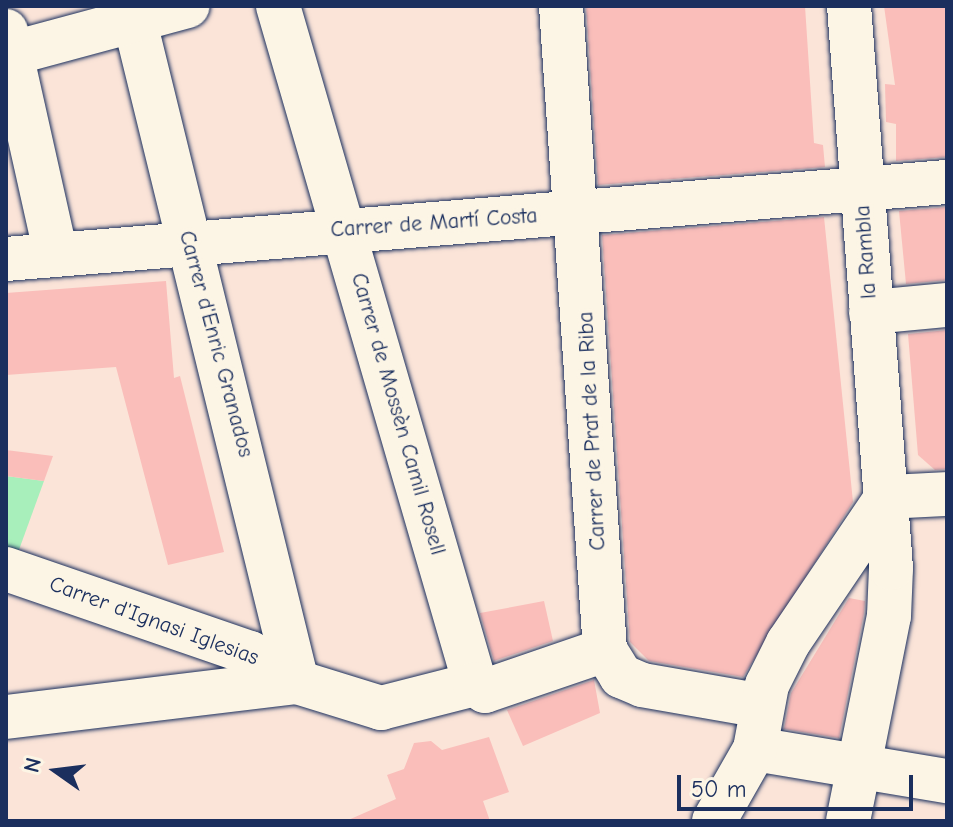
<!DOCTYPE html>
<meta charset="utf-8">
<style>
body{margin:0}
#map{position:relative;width:953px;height:827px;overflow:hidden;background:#fbe4d8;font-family:"Comic Neue",sans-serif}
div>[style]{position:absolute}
.green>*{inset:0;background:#a8efbb}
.building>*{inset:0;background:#fabeba}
.roads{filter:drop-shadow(0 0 2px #1b2f5e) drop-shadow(0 0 2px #1b2f5e)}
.minor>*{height:44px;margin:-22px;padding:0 22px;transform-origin:22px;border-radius:22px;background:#fcf5e5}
span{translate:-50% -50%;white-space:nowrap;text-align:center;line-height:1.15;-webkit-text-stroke:8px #fcf5e5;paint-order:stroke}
.street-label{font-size:22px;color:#1b2f5e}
.frame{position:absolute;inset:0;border:8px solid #1b2f5e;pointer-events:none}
.north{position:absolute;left:16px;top:731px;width:80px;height:80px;-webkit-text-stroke:6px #fcf5e5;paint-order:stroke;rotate:284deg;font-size:22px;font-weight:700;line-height:32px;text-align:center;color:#1b2f5e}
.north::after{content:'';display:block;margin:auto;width:28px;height:36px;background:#1b2f5e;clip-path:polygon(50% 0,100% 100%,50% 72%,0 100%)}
.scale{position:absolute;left:677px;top:775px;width:236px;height:36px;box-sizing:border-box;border:4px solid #1b2f5e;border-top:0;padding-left:10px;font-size:24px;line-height:28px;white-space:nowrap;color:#1b2f5e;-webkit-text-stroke:6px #fcf5e5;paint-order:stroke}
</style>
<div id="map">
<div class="green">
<div style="clip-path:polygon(6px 476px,44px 481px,16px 558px,6px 555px)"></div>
</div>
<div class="building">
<div style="clip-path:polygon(586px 6px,805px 6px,814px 143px,823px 145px,825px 167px,598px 185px)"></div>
<div style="clip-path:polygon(884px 6px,947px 6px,947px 157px,896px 161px,896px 124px,886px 122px,885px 84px,895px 85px)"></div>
<div style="clip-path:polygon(947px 207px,947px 280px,906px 284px,899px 211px)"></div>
<div style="clip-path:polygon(824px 217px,853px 502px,743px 677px,649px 661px,630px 642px,602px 235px)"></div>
<div style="clip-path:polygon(166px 281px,174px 378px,180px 376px,224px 552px,168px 565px,116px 367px,6px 375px,6px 293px)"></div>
<div style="clip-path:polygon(947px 330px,947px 469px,935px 470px,918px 455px,908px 334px)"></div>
<div style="clip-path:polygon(6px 450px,53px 456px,44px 481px,6px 476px)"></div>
<div style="clip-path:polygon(849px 598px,865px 601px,864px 613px,839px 738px,784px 729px,791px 693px)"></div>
<div style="clip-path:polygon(544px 601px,553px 641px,494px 661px,480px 613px)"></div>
<div style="clip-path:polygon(594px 680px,600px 713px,523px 746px,507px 710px)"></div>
<div style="clip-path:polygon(489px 737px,509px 792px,483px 801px,490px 821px,346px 821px,396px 799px,387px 775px,404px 769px,414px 743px,431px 741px,442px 750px)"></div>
</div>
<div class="roads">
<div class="minor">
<div style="left:131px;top:6px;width:696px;rotate:76.2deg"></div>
<div style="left:278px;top:6px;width:706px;rotate:73.8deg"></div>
<div style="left:561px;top:6px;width:646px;rotate:86.09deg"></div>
<div style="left:605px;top:650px;width:31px;rotate:58deg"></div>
<div style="left:621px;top:676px;width:23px;rotate:23deg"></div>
<div style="left:642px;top:685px;width:122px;rotate:9.9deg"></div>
<div style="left:6px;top:31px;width:229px;rotate:77.4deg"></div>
<div style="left:6px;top:55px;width:188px;rotate:-15.1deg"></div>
<div style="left:6px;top:259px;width:944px;rotate:-4.68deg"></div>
<div style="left:871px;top:312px;width:76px;rotate:-5.3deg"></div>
<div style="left:887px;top:497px;width:60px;rotate:-2.9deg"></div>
<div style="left:6px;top:569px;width:258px;rotate:19deg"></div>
<div style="left:250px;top:653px;width:55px;rotate:31.7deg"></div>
<div style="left:297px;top:682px;width:88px;rotate:17.2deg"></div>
<div style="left:381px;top:708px;width:97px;rotate:-14.3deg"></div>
<div style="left:475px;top:684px;width:12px;rotate:35deg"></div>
<div style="left:485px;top:691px;width:127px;rotate:-18.9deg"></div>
<div style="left:6px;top:717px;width:293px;rotate:-6.9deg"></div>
<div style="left:755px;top:749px;width:195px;rotate:9.5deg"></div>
<div style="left:714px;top:821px;width:83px;rotate:-60.3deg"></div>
<div style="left:755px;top:749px;width:65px;rotate:-79.4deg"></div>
<div style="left:767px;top:685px;width:47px;rotate:-63.4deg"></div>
<div style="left:788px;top:643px;width:176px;rotate:-55.9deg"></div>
<div style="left:848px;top:821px;width:209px;rotate:-78.7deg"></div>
<div style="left:889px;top:616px;width:48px;rotate:-87.6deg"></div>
<div style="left:891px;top:568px;width:564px;rotate:-94.27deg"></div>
</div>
</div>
<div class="street-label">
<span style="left:434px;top:223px;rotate:-4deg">Carrer de Martí Costa</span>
<span style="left:866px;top:252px;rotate:-94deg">la Rambla</span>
<span style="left:216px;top:344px;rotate:75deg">Carrer d'Enric Granados</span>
<span style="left:398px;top:414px;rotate:74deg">Carrer de Mossèn Camil Rosell</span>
<span style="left:592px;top:431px;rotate:-93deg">Carrer de Prat de la Riba</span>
<span style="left:154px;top:621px;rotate:20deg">Carrer d'Ignasi Iglesias</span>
</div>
<div class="frame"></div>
<div class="north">N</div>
<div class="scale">50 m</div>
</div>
